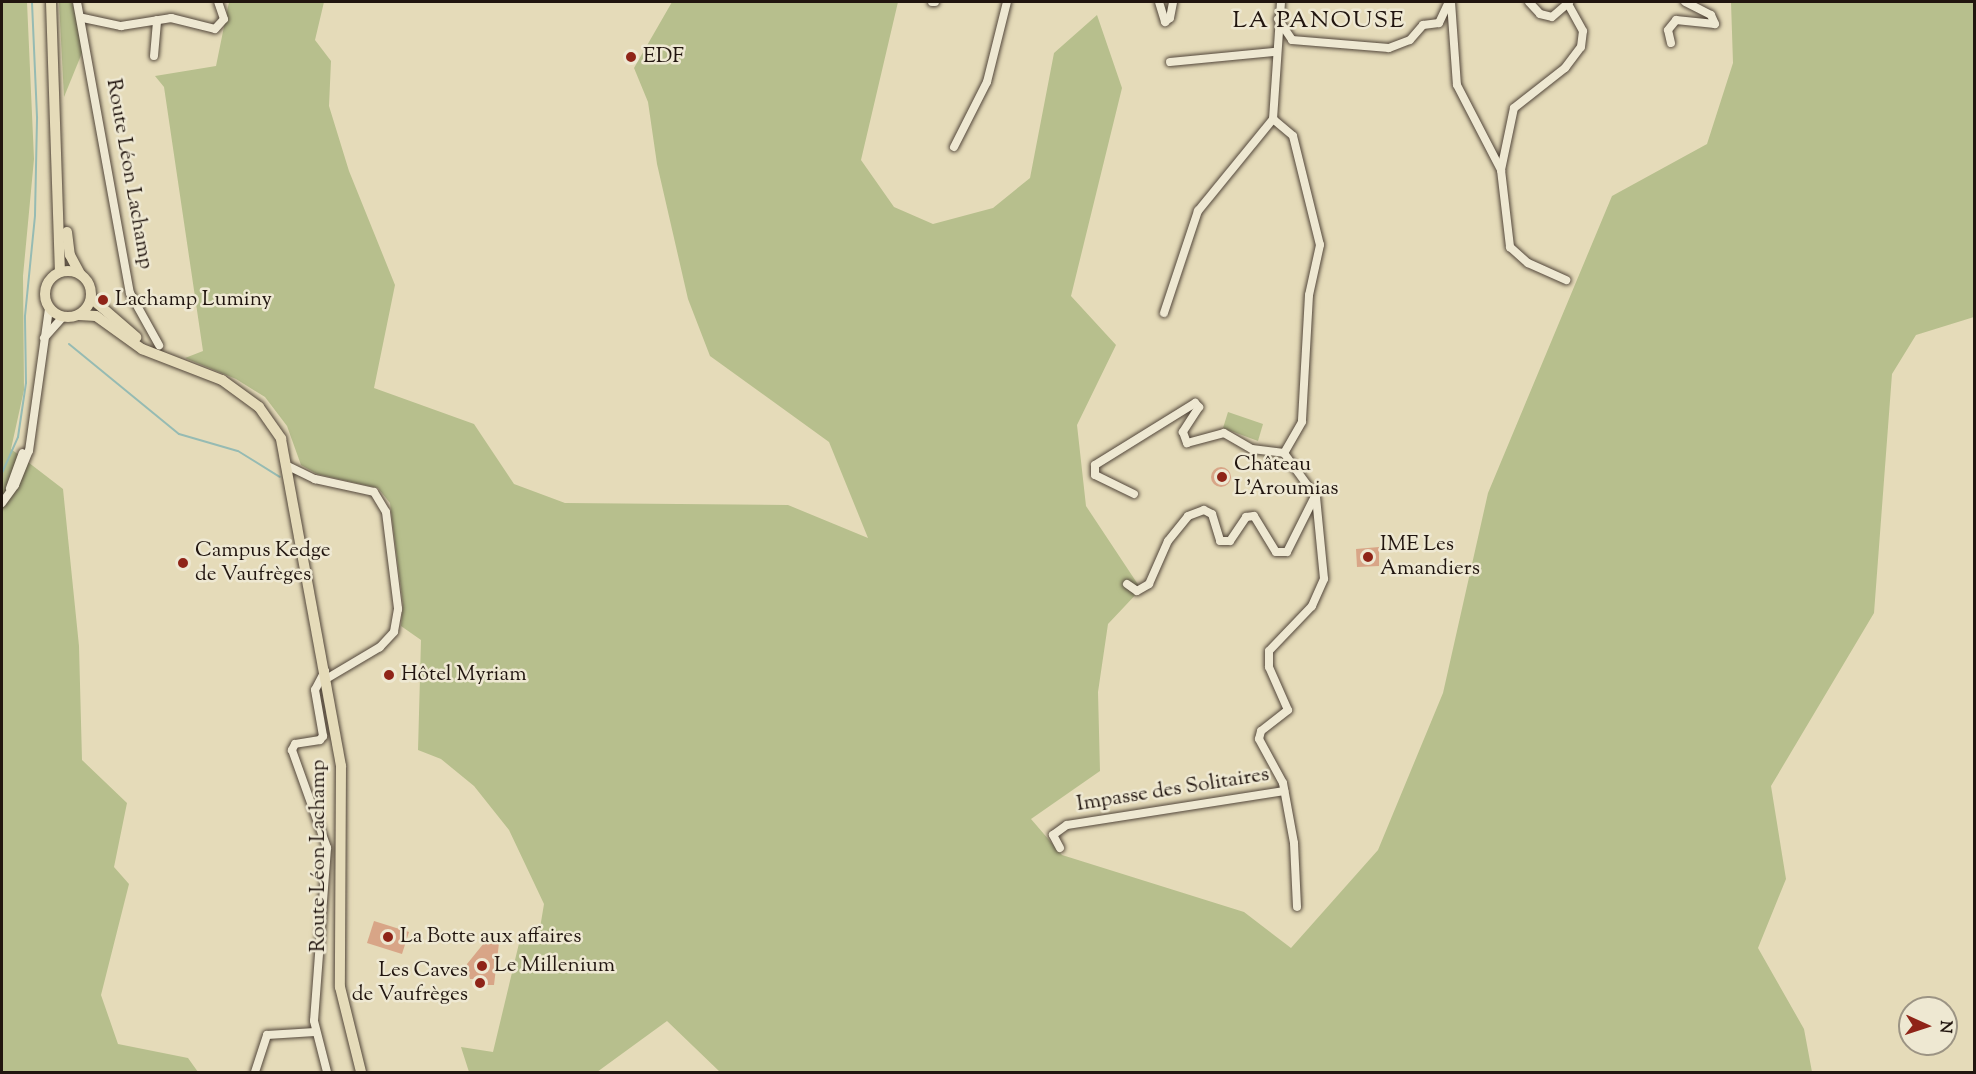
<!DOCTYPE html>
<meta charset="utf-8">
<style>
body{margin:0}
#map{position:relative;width:1976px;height:1074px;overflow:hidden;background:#e5dbb9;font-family:"Sorts Mill Goudy",serif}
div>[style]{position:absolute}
.green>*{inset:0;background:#b7bf8d}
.stream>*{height:2px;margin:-1px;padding:0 1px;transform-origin:1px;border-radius:1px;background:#96bbb3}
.building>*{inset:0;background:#d8a587}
.round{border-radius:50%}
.roads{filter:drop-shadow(0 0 2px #52463a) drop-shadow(0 0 2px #52463a)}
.minor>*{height:8px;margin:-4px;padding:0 4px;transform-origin:4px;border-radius:4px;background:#eee8d2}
.major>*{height:10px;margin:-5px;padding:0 5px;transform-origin:5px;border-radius:5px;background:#e5dbb9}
.major>.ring{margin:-5px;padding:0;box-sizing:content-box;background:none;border:10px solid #e5dbb9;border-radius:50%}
.dots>*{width:16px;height:16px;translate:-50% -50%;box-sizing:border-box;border:3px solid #eee8d2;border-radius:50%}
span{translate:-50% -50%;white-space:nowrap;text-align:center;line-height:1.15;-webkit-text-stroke:5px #eee8d2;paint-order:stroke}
.poi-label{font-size:21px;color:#21150f}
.left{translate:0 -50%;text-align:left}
.right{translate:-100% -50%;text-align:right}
.street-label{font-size:21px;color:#21150f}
.quarter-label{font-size:24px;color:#21150f;letter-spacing:1.5px}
.frame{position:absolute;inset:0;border:3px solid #21150f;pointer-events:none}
.north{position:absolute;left:1898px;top:996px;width:60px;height:60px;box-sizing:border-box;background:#eee8d2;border:2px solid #9c9484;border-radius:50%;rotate:93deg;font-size:16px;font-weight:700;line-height:24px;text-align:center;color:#21150f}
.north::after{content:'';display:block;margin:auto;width:21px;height:27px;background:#8f2418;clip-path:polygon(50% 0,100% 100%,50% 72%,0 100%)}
</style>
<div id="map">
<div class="green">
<div style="clip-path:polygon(2px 2px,27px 2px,34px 159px,23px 276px,24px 390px,11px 449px,63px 489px,79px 646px,82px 760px,127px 803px,114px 867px,129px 884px,101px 995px,118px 1044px,188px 1058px,198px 1072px,2px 1072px)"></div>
<div style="clip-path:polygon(59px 2px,72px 2px,84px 48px,64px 97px)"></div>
<div style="clip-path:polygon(229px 2px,324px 2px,315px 40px,331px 61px,329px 106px,349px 171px,395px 285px,374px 388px,474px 424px,514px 484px,565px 503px,788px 505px,868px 538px,829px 442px,710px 356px,688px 299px,657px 164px,648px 102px,634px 68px,672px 2px,898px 2px,861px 160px,894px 207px,933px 224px,993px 208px,1030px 178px,1054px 53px,1097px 15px,1122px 88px,1071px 296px,1116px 345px,1077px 425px,1086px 506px,1141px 589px,1108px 624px,1098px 692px,1100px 771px,1031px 819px,1062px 855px,1244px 912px,1291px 948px,1378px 850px,1443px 693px,1488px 493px,1612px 196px,1707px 144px,1733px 63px,1731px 2px,1974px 2px,1974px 317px,1916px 335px,1892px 374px,1874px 613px,1771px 786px,1786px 879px,1758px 948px,1804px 1029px,1812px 1072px,720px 1072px,667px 1021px,597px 1072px,469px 1072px,461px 1047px,493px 1052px,521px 935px,539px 934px,544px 904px,509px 830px,474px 786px,441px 759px,418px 750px,421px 640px,401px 626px,403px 604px,390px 503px,378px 488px,317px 474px,301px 465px,287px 426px,265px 397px,236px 379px,185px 358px,203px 351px,164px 87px,155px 76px,216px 66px)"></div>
<div style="clip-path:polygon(1228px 412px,1263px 424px,1258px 441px,1223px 428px)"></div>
</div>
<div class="stream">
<div style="left:69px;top:344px;width:142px;rotate:39.3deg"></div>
<div style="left:179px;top:434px;width:61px;rotate:16.1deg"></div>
<div style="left:238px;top:451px;width:49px;rotate:31.8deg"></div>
<div style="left:2px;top:473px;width:39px;rotate:-66deg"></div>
<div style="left:18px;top:437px;width:55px;rotate:-81.6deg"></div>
<div style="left:26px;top:383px;width:67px;rotate:-90.9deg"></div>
<div style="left:25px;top:316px;width:101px;rotate:-84.3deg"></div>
<div style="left:35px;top:215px;width:98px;rotate:-88.8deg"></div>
<div style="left:37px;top:117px;width:115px;rotate:-92.5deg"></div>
</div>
<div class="building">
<div class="round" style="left:1211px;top:467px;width:20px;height:20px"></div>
<div style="clip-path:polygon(1379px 547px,1379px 566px,1357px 567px,1356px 549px)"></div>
<div style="clip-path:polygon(374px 921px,409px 932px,402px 954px,367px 943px)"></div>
<div style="clip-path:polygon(484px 943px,499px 943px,494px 985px,477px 985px,477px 979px,470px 979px,467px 964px)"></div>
</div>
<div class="roads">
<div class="minor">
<div style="left:77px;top:2px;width:296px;rotate:79.7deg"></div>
<div style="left:130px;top:293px;width:60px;rotate:60.9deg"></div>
<div style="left:932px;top:2px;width:3px"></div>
<div style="left:1159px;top:2px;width:21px;rotate:73deg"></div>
<div style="left:1165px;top:22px;width:6px;rotate:-39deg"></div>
<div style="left:1170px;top:18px;width:16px;rotate:-79deg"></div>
<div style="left:1281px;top:2px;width:117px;rotate:93.9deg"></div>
<div style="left:1273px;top:119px;width:26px;rotate:40deg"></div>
<div style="left:1293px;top:136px;width:112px;rotate:76.1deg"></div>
<div style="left:1320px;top:245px;width:51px;rotate:102.4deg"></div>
<div style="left:1309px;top:295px;width:127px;rotate:93.2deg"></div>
<div style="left:1302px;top:422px;width:36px;rotate:120deg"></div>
<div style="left:1284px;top:453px;width:54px;rotate:54deg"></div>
<div style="left:1316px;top:497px;width:82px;rotate:84.4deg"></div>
<div style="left:1324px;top:579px;width:30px;rotate:114deg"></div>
<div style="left:1312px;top:606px;width:62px;rotate:133.7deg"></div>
<div style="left:1269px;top:651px;width:16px;rotate:90deg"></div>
<div style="left:1269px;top:667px;width:47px;rotate:66.2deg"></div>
<div style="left:1288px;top:710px;width:34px;rotate:142deg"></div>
<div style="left:1261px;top:731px;width:8px;rotate:104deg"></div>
<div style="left:1259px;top:739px;width:50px;rotate:61.4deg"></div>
<div style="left:1283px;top:783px;width:61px;rotate:79.6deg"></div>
<div style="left:1294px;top:843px;width:64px;rotate:87.3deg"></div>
<div style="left:1451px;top:2px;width:83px;rotate:85.9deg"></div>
<div style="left:1457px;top:85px;width:96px;rotate:62.6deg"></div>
<div style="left:1501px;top:170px;width:78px;rotate:83.3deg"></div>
<div style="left:1510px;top:247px;width:24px;rotate:42deg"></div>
<div style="left:1528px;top:263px;width:42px;rotate:24.1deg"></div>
<div style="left:1529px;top:2px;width:16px;rotate:47deg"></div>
<div style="left:1540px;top:14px;width:12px;rotate:14deg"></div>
<div style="left:1552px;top:17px;width:23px;rotate:-41deg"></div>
<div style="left:83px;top:18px;width:39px;rotate:12deg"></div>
<div style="left:121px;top:26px;width:51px;rotate:-9.1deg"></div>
<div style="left:171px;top:18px;width:45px;rotate:14deg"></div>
<div style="left:215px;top:29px;width:13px;rotate:-48deg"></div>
<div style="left:224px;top:19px;width:18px;rotate:-109deg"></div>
<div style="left:1278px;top:19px;width:25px;rotate:56deg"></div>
<div style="left:1292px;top:40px;width:97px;rotate:4.7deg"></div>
<div style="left:1389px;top:48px;width:22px;rotate:-21deg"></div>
<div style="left:1410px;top:40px;width:20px;rotate:-49deg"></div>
<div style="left:1423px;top:25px;width:16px;rotate:-7deg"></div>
<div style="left:1439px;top:23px;width:23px;rotate:-65deg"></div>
<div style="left:1671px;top:43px;width:13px;rotate:-103deg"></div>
<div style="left:1668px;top:30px;width:13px;rotate:-51deg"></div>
<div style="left:1676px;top:20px;width:39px;rotate:6deg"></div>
<div style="left:1715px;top:24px;width:10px;rotate:-114deg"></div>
<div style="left:1711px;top:15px;width:29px;rotate:-153deg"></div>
<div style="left:154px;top:56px;width:36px;rotate:-85deg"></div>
<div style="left:1170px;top:62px;width:104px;rotate:-5.5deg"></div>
<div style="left:954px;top:147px;width:73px;rotate:-63.1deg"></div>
<div style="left:987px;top:82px;width:82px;rotate:-76deg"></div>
<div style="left:1501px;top:170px;width:63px;rotate:-78.2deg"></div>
<div style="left:1514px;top:108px;width:65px;rotate:-38.1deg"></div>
<div style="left:1565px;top:68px;width:26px;rotate:-53deg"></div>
<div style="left:1581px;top:47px;width:16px;rotate:-83deg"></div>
<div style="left:1583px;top:31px;width:29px;rotate:-119deg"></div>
<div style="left:1164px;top:313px;width:108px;rotate:-71.6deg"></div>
<div style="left:1198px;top:211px;width:119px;rotate:-50.8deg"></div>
<div style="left:44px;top:338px;width:28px;rotate:-48deg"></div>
<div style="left:290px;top:467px;width:28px;rotate:26deg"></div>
<div style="left:315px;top:479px;width:60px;rotate:12.4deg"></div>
<div style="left:374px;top:492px;width:23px;rotate:59deg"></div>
<div style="left:386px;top:512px;width:98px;rotate:82.9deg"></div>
<div style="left:398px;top:609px;width:23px;rotate:100deg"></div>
<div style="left:394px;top:632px;width:21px;rotate:133deg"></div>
<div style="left:380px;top:647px;width:63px;rotate:149.3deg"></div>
<div style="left:10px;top:488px;width:37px;rotate:-70deg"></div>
<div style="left:1134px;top:494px;width:43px;rotate:-154deg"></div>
<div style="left:1095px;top:475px;width:10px;rotate:-90deg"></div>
<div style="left:1095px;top:465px;width:118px;rotate:-31.8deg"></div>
<div style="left:1195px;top:403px;width:6px;rotate:45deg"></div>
<div style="left:1199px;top:407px;width:30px;rotate:123deg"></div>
<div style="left:1183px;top:432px;width:12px;rotate:70deg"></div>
<div style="left:1187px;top:443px;width:38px;rotate:-15deg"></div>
<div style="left:1224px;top:433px;width:32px;rotate:30deg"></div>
<div style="left:1252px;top:449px;width:32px;rotate:7deg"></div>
<div style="left:2px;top:503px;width:22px;rotate:-54deg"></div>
<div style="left:15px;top:485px;width:37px;rotate:-68deg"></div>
<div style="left:29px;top:451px;width:144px;rotate:-82deg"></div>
<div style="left:1127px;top:584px;width:12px;rotate:35deg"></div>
<div style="left:1137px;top:591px;width:14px;rotate:-30deg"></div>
<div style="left:1149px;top:584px;width:47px;rotate:-66.2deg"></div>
<div style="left:1168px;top:541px;width:32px;rotate:-51deg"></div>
<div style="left:1188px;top:516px;width:17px;rotate:-21deg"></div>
<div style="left:1204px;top:510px;width:9px;rotate:27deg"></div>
<div style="left:1212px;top:514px;width:28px;rotate:73deg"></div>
<div style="left:1220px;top:541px;width:10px"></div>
<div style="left:1230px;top:541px;width:29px;rotate:-56deg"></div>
<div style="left:1246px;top:517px;width:8px;rotate:-7deg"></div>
<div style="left:1254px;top:516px;width:42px;rotate:58.6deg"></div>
<div style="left:1276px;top:552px;width:11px"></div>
<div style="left:1287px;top:552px;width:63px;rotate:-63.4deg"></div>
<div style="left:325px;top:671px;width:21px;rotate:118deg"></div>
<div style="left:315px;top:690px;width:47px;rotate:80.1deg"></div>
<div style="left:323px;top:736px;width:5px;rotate:127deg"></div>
<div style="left:320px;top:740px;width:25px;rotate:171deg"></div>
<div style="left:295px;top:744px;width:7px;rotate:117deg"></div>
<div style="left:292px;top:750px;width:104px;rotate:70.3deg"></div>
<div style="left:327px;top:848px;width:173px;rotate:94.3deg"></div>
<div style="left:314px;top:1021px;width:53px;rotate:75.7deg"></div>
<div style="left:1060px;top:848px;width:15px;rotate:-118deg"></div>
<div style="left:1053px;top:835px;width:17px;rotate:-36deg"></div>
<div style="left:1067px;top:825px;width:220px;rotate:-8.9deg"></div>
<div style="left:255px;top:1072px;width:39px;rotate:-72deg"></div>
<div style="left:267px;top:1035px;width:48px;rotate:-3.6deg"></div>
</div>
<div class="major">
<div style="left:51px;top:2px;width:269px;rotate:88.1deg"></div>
<div style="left:67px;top:232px;width:23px;rotate:83deg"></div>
<div style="left:70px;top:255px;width:21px;rotate:62deg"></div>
<div class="ring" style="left:45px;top:271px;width:36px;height:36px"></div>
<div style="left:91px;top:298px;width:60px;rotate:40.9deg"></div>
<div style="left:79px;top:315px;width:17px;rotate:3deg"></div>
<div style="left:96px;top:316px;width:57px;rotate:35.7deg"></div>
<div style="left:142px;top:349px;width:86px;rotate:21.2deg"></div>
<div style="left:222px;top:380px;width:46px;rotate:36.1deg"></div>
<div style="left:259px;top:407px;width:39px;rotate:55deg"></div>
<div style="left:281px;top:439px;width:332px;rotate:79.6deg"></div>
<div style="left:341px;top:766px;width:221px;rotate:90.3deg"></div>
<div style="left:340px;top:987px;width:88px;rotate:76.1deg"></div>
</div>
</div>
<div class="dots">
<div style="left:631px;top:57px;background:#8f2418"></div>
<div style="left:103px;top:300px;background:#8f2418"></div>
<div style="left:1222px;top:477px;background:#8f2418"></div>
<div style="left:1368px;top:557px;background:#8f2418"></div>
<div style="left:183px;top:563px;background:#8f2418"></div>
<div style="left:389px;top:675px;background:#8f2418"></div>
<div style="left:388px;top:937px;background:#8f2418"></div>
<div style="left:482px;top:966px;background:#8f2418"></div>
<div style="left:480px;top:983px;background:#8f2418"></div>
</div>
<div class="poi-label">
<span class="left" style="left:643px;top:57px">EDF</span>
<span class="left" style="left:115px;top:300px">Lachamp Luminy</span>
<span class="left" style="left:1234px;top:477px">Château<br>L'Aroumias</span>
<span class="left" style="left:1380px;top:557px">IME Les<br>Amandiers</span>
<span class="left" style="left:195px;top:563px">Campus Kedge<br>de Vaufrèges</span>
<span class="left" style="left:401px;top:675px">Hôtel Myriam</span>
<span class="left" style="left:400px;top:937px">La Botte aux affaires</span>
<span class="left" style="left:494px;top:966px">Le Millenium</span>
<span class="right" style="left:468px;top:983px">Les Caves<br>de Vaufrèges</span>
</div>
<div class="street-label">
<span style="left:129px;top:174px;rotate:80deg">Route Léon Lachamp</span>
<span style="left:1173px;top:790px;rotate:-9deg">Impasse des Solitaires</span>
<span style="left:319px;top:856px;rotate:-90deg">Route Léon Lachamp</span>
</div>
<div class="quarter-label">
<span style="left:1319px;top:22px">LA PANOUSE</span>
</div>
<div class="frame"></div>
<div class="north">N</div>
</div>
